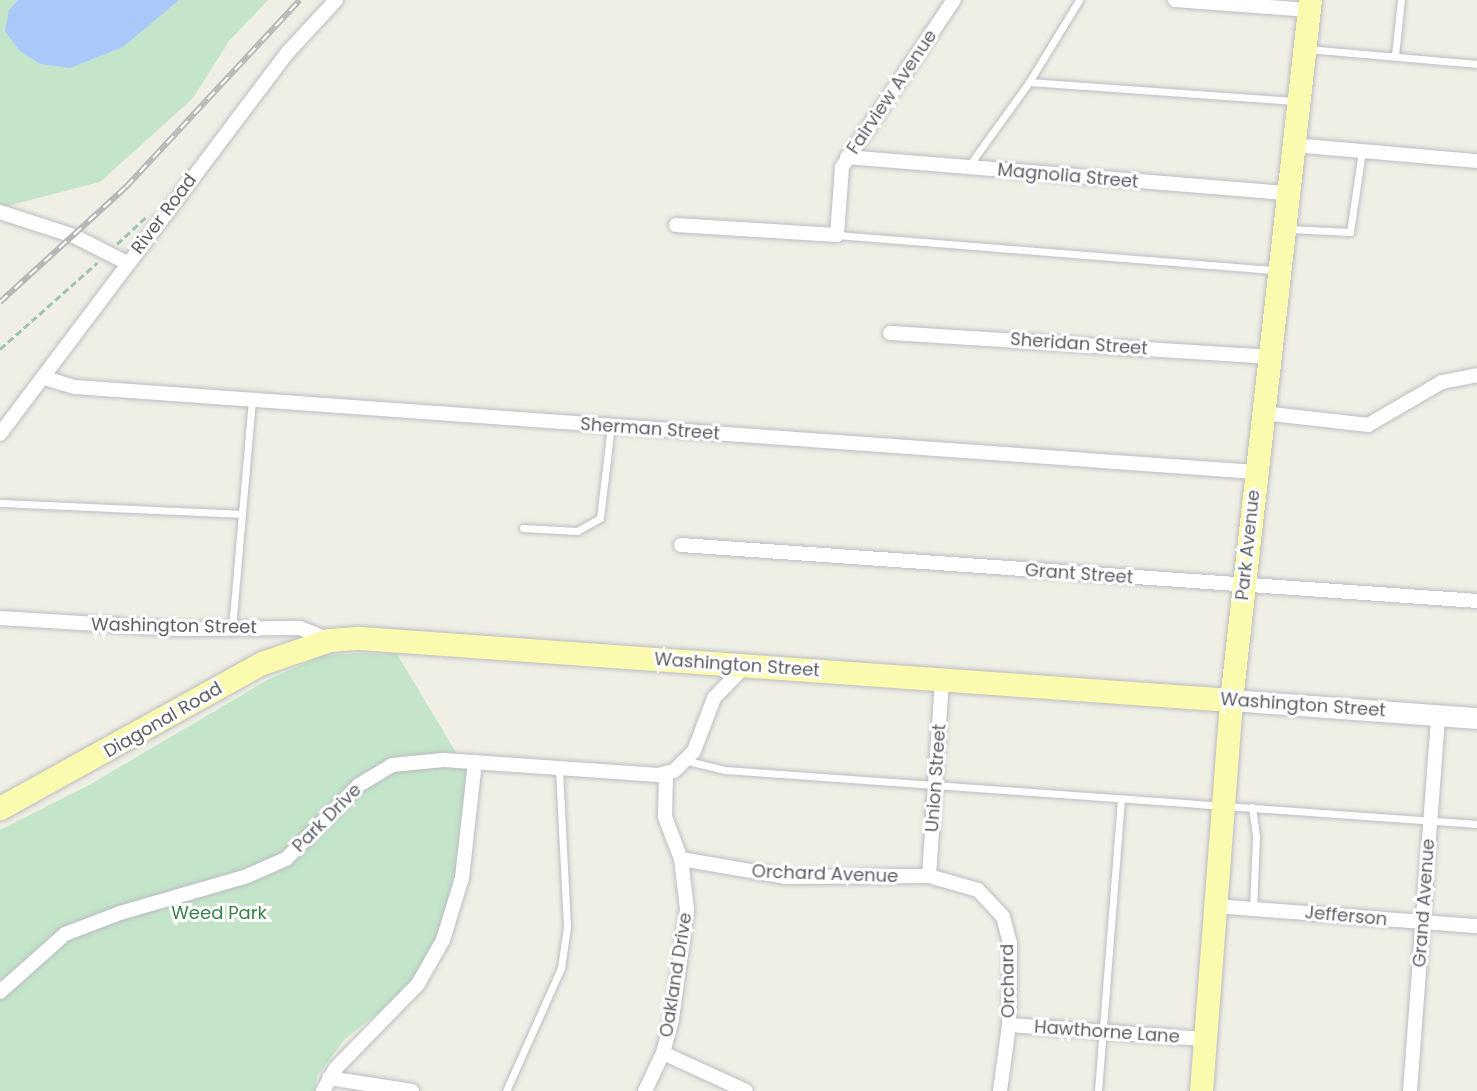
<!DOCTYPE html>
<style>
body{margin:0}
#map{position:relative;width:1477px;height:1091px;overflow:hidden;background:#efefe6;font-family:Poppins,sans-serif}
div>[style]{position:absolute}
.green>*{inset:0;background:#c4e5ca}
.water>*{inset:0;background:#aac9fb}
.path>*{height:2.5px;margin-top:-1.25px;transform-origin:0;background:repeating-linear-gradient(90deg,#9ec5b0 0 7px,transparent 0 10.5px)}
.roads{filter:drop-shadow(0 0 2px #bbbcc1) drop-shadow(0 0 2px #bbbcc1)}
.service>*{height:7px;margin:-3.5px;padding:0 3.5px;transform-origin:3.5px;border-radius:3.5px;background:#fff}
.minor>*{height:14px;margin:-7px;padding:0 7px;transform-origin:7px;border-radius:7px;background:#fff}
.secondary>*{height:21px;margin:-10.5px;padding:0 10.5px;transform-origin:10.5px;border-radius:10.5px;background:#fff}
.primary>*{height:23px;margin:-11.5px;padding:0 11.5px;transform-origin:11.5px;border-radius:11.5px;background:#fafbaf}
.rail>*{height:6px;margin-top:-3px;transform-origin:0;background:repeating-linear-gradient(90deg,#fff 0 10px,#b6b7b7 0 20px);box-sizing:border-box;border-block:2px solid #b6b7b7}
span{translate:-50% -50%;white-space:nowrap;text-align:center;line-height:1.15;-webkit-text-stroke:6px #fff;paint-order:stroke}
.street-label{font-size:18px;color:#5e6066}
.park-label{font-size:18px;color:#398149}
</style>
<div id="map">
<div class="green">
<div style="clip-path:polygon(0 0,268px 0,230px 40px,192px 99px,100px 182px,3px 207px,0 219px)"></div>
<div style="clip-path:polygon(364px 653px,397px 654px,469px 774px,457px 886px,436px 943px,403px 993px,345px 1039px,317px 1076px,315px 1091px,0 1091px,0 830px,89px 785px,269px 679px,324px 655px)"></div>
</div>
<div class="water">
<div style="clip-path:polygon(18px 0,179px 0,123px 47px,70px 68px,40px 64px,20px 51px,5px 31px,9px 10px)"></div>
</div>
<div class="path">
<div style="left:117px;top:244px;width:42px;rotate:-43.1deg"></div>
<div style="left:0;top:349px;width:130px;rotate:-41.6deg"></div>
</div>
<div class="roads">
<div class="service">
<div style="left:1307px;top:49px;width:171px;rotate:5deg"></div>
<div style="left:1395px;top:55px;width:55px;rotate:-83.8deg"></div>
<div style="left:1029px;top:82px;width:266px;rotate:4.1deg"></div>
<div style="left:968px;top:167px;width:105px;rotate:-54.3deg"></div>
<div style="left:1029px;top:82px;width:96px;rotate:-58.6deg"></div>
<div style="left:1288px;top:229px;width:62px;rotate:2.8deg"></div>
<div style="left:1350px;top:232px;width:82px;rotate:-81.6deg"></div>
<div style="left:837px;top:235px;width:440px;rotate:4.6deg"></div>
<div style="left:0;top:503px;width:240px;rotate:2.6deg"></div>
<div style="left:523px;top:528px;width:54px;rotate:3.2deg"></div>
<div style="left:577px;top:531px;width:26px;rotate:-29deg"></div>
<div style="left:600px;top:518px;width:93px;rotate:-83.2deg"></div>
<div style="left:232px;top:628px;width:230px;rotate:-85deg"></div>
<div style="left:688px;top:761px;width:38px;rotate:14deg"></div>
<div style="left:725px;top:770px;width:754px;rotate:4.11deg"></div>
<div style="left:1252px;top:807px;width:30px;rotate:82deg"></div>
<div style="left:1256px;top:837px;width:72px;rotate:92.4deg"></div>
<div style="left:506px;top:1091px;width:135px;rotate:-65.9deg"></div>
<div style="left:561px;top:968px;width:41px;rotate:-81.7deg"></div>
<div style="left:567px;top:927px;width:159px;rotate:-92.9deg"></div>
<div style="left:1098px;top:1091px;width:293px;rotate:-85.5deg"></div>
</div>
<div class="minor">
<div style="left:1175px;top:0;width:134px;rotate:4.3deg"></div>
<div style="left:1293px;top:145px;width:185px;rotate:5deg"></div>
<div style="left:847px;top:157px;width:442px;rotate:4.7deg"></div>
<div style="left:0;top:212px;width:78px;rotate:18deg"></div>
<div style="left:74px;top:236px;width:59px;rotate:27deg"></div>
<div style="left:676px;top:225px;width:161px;rotate:3.6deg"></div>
<div style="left:837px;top:235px;width:68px;rotate:-85.8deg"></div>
<div style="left:842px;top:167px;width:201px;rotate:-56.2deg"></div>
<div style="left:890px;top:333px;width:380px;rotate:3.6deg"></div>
<div style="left:45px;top:378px;width:31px;rotate:17deg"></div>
<div style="left:75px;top:387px;width:1184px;rotate:4.12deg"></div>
<div style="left:1263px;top:413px;width:106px;rotate:6.5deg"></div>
<div style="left:1368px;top:425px;width:86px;rotate:-30.2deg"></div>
<div style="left:1442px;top:382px;width:36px;rotate:-11deg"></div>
<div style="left:0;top:434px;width:478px;rotate:-53deg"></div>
<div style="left:288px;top:52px;width:71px;rotate:-47.3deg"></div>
<div style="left:681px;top:545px;width:798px;rotate:4.02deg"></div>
<div style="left:0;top:618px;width:179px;rotate:3.5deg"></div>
<div style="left:179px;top:629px;width:121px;rotate:-0.5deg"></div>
<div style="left:300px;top:628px;width:31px;rotate:22deg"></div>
<div style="left:681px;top:859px;width:107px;rotate:9.7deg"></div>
<div style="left:786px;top:877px;width:143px;rotate:-0.4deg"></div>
<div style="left:929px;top:876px;width:51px;rotate:15.9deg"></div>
<div style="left:978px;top:890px;width:37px;rotate:47deg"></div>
<div style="left:1003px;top:917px;width:28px;rotate:75deg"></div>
<div style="left:1010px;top:944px;width:81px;rotate:90.7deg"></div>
<div style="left:1009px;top:1025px;width:67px;rotate:97.8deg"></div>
<div style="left:929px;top:876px;width:196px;rotate:-86.2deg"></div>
<div style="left:1215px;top:906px;width:263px;rotate:4.4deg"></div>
<div style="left:0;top:992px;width:87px;rotate:-41.7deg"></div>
<div style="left:65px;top:934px;width:59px;rotate:-20.9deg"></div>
<div style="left:120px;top:913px;width:132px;rotate:-16.2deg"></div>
<div style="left:247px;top:876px;width:43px;rotate:-23.6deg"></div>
<div style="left:286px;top:859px;width:104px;rotate:-45.4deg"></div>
<div style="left:359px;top:785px;width:39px;rotate:-31deg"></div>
<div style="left:392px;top:765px;width:52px;rotate:-5.5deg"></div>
<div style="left:444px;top:760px;width:215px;rotate:4deg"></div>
<div style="left:658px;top:775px;width:16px;rotate:-14deg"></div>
<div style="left:674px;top:771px;width:28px;rotate:-45deg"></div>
<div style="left:694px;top:751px;width:57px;rotate:-69.3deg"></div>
<div style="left:714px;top:698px;width:46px;rotate:-45.9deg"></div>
<div style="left:1009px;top:1025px;width:196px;rotate:4.1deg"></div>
<div style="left:663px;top:1053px;width:91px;rotate:24.6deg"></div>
<div style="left:329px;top:1078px;width:84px;rotate:8.9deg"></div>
<div style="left:323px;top:1091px;width:26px;rotate:-61deg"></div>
<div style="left:336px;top:1068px;width:117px;rotate:-45.7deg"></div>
<div style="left:418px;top:984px;width:51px;rotate:-60.4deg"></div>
<div style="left:443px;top:940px;width:65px;rotate:-73deg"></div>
<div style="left:462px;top:878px;width:117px;rotate:-83.6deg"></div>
<div style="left:645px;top:1091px;width:42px;rotate:-64.7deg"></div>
<div style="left:663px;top:1053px;width:35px;rotate:-75deg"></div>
<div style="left:672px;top:1019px;width:111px;rotate:-82.2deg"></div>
<div style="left:687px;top:909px;width:50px;rotate:-96.8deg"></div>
<div style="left:681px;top:859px;width:45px;rotate:-110.9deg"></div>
<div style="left:665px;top:817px;width:43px;rotate:-88.7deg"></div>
<div style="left:1410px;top:1091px;width:377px;rotate:-85.7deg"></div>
</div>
<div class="secondary">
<div style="left:1231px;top:700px;width:247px;rotate:4.2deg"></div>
</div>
<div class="primary">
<div style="left:0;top:808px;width:299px;rotate:-29deg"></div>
<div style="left:262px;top:663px;width:71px;rotate:-18.9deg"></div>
<div style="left:329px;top:640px;width:31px;rotate:-4deg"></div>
<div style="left:360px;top:638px;width:873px;rotate:4.07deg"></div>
<div style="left:1201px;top:1091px;width:392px;rotate:-85.6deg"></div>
<div style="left:1231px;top:700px;width:704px;rotate:-83.56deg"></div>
</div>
</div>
<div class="rail">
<div style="left:0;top:302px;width:171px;rotate:-42.4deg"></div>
<div style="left:126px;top:187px;width:255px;rotate:-47.1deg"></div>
</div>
<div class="street-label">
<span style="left:892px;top:92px;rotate:-56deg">Fairview Avenue</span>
<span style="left:1068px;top:176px;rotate:5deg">Magnolia Street</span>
<span style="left:164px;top:214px;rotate:-53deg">River Road</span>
<span style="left:1079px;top:344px;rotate:4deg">Sheridan Street</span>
<span style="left:650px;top:429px;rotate:4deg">Sherman Street</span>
<span style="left:1248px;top:545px;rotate:-84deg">Park Avenue</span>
<span style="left:1079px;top:574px;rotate:4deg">Grant Street</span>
<span style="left:174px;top:626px;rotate:1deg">Washington Street</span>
<span style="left:737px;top:665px;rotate:4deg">Washington Street</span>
<span style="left:1303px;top:705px;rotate:4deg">Washington Street</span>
<span style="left:163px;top:720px;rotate:-30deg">Diagonal Road</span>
<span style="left:936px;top:778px;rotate:-86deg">Union Street</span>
<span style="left:327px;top:818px;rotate:-45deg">Park Drive</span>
<span style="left:825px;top:874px;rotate:2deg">Orchard Avenue</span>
<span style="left:1424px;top:903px;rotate:-86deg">Grand Avenue</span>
<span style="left:1346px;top:916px;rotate:5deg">Jefferson</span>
<span style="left:676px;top:975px;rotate:-81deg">Oakland Drive</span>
<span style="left:1008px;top:981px;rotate:-91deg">Orchard</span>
<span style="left:1107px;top:1032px;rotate:4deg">Hawthorne Lane</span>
</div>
<div class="park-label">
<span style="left:219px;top:913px">Weed Park</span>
</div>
</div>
